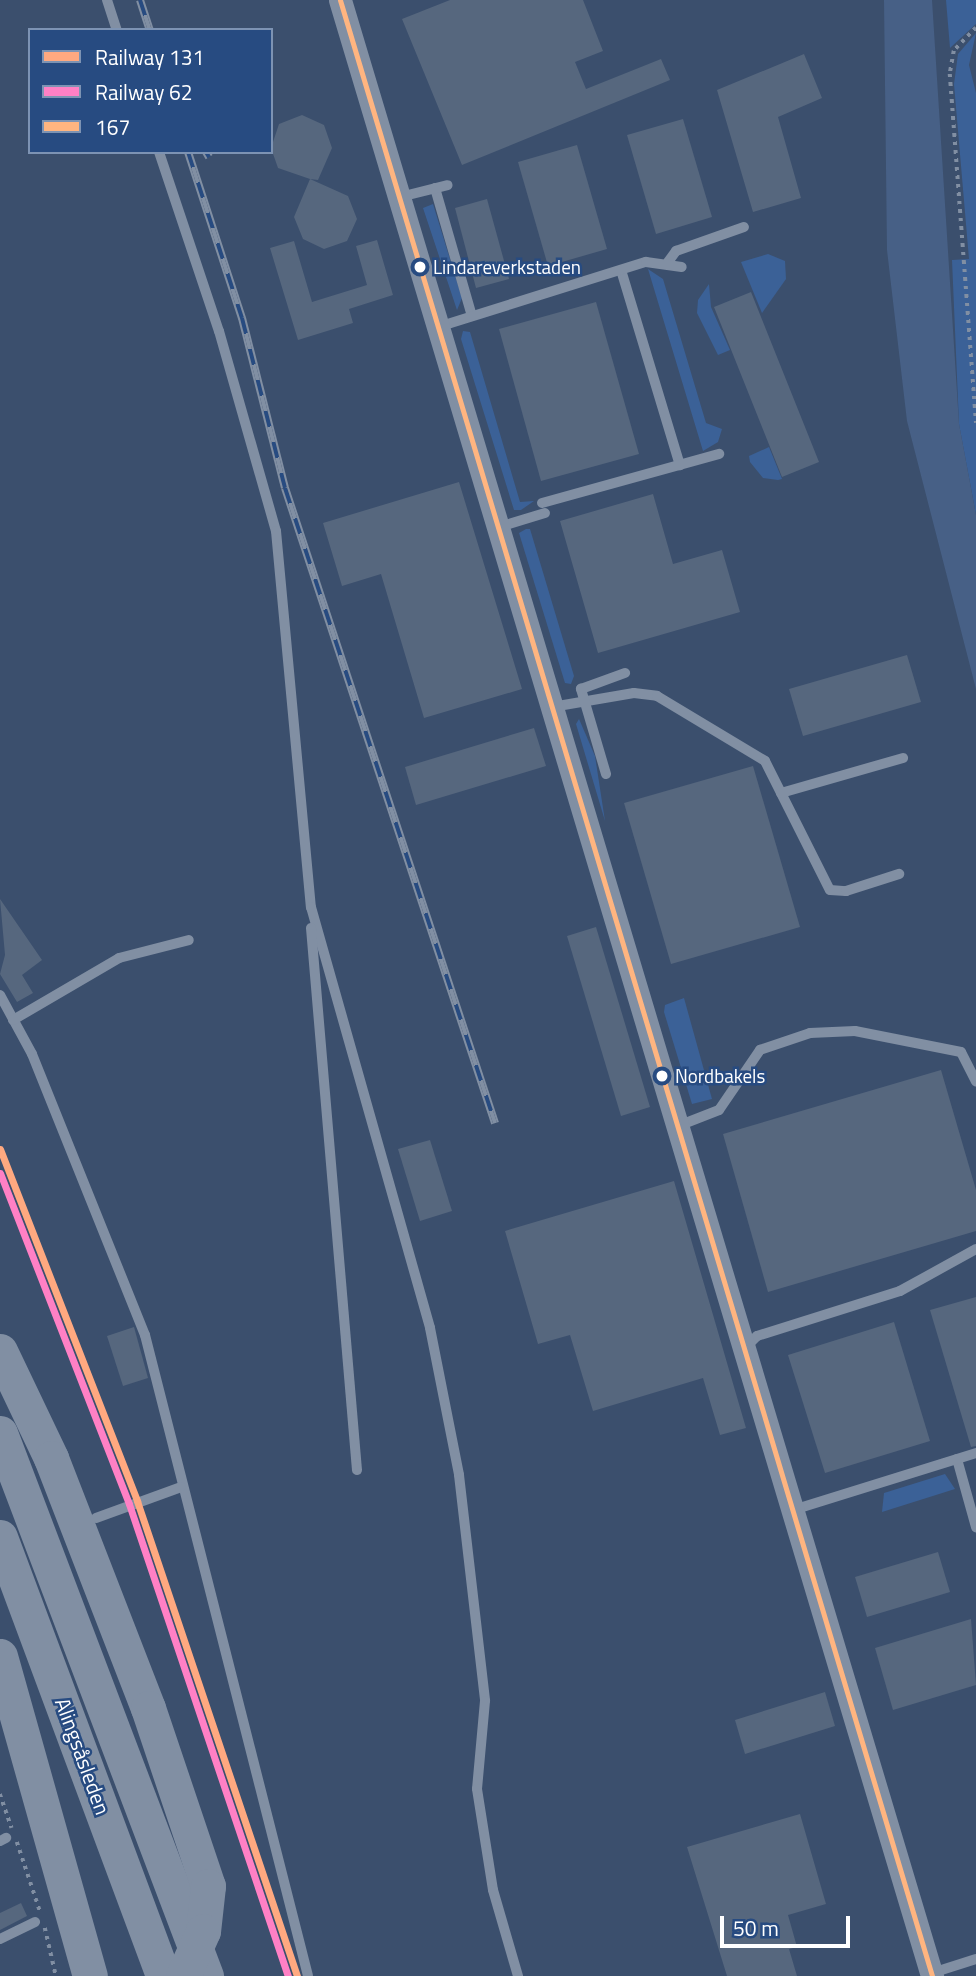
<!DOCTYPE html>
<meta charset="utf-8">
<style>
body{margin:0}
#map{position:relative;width:976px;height:1976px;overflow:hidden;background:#3b4f6d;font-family:"Titillium Web",sans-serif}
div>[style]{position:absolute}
.green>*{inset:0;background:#3b6197}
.water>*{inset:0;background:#476086}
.building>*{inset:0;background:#56677e}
.path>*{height:3.5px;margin-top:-1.75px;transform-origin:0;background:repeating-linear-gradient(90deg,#818fa3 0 3.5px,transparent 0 8.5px)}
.service>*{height:10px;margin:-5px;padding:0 5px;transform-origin:5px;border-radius:5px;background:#818fa3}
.tertiary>*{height:23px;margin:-11.5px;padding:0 11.5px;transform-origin:11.5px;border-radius:11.5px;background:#818fa3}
.motorway>*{height:35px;margin:-17.5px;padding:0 17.5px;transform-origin:17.5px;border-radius:17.5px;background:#818fa3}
.rail>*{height:8px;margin-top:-4px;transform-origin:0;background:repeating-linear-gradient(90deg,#274b81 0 16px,#818fa3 0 32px);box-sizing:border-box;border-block:2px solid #818fa3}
.motorway-bridge>*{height:35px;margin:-17.5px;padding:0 17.5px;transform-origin:17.5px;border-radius:17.5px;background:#818fa3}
.bus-1>*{height:5px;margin:-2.5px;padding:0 2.5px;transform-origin:2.5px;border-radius:2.5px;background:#ffb580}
.rail-1>*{height:7px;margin:-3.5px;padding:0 3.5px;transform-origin:3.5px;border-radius:3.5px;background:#ffa980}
.rail-2>*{height:7px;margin:-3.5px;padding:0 3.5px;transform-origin:3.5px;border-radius:3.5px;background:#ff80c5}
.dots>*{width:19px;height:19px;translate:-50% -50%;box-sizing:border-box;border:4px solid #274b81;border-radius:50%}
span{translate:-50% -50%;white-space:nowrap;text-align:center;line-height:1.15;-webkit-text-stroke:5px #274b81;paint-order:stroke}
.bus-label{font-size:19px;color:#fff}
.left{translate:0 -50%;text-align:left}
.street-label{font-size:21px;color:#fff}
.legend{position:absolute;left:28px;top:28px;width:245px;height:126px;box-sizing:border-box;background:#274b81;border:2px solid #7d93b3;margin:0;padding:9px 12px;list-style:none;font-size:21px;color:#fff}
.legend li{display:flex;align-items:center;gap:14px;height:35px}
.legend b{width:35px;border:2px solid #7d93b3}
.scale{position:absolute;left:720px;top:1916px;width:130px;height:32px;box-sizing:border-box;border:4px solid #fff;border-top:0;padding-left:9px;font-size:21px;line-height:24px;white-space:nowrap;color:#fff;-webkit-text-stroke:5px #274b81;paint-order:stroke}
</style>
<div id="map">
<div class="green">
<div style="clip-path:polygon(946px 0,976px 0,976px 24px,950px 48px)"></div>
<div style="clip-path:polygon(976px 33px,969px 65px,976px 93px,976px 515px,959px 424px,952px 260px,969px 259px,954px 84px,958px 54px)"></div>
<div style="clip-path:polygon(433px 204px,462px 298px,457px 310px,423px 208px)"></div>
<div style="clip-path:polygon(768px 254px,785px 261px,786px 279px,762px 313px,741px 262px)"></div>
<div style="clip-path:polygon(648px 269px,663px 279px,706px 423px,722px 429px,718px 442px,703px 451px)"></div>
<div style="clip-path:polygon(709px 284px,711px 307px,730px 350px,718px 355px,697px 313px,698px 300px)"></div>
<div style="clip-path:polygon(470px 332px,520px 502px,534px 501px,521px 510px,514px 510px,461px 339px,463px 331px)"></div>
<div style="clip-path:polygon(769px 447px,782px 479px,778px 480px,763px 478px,750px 462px,749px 456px)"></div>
<div style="clip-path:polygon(526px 529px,530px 529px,574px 676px,571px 684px,565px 683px,519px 533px)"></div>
<div style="clip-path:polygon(579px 719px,595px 756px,605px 821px,576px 724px)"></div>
<div style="clip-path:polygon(684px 998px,712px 1099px,692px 1104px,664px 1012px,665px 1005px)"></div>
<div style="clip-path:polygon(945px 1474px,955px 1489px,882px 1512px,884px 1493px)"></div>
</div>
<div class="water">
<div style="clip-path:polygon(884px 0,932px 0,959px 424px,976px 515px,976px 689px,907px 421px,887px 250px)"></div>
</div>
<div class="building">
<div style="clip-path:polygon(450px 0,583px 0,603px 51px,575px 62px,586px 89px,661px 59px,670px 80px,462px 165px,402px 19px)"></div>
<div style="clip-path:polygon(804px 54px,822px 98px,778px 117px,801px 198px,753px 212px,717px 90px)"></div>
<div style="clip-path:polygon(302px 115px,324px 125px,332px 148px,318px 180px,310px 179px,348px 196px,357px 219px,347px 241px,324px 249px,303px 239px,294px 217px,310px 179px,278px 168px,271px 148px,279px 124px)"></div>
<div style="clip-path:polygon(683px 119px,712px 217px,656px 234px,627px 135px)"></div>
<div style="clip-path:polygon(577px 145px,607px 249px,548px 266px,518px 162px)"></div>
<div style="clip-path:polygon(487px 199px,509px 279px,476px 288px,455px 208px)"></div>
<div style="clip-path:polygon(377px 240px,393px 295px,349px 309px,353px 323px,298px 340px,270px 248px,294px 241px,312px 302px,367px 285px,356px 246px)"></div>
<div style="clip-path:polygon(751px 292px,819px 462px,782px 477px,714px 307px)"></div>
<div style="clip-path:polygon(596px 302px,639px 454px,541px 481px,499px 329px)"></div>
<div style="clip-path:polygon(459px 482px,522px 689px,424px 718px,381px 574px,342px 586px,323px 523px)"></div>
<div style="clip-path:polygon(653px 494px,673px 564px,722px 550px,740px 612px,598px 653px,560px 521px)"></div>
<div style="clip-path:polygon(907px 655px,921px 702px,803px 736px,789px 689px)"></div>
<div style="clip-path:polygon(534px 728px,546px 766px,416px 805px,405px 767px)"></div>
<div style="clip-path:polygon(753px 766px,800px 927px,671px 964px,624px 803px)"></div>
<div style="clip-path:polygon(0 899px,42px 960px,22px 975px,33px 993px,17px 1002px,0 974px,5px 955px)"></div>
<div style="clip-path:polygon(596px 927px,650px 1107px,621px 1116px,567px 936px)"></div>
<div style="clip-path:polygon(941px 1070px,976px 1190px,976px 1231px,768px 1292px,723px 1134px)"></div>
<div style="clip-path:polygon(430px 1140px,452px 1211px,420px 1221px,398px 1149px)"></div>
<div style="clip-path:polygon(674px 1181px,746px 1428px,720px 1435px,703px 1378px,593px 1411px,570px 1335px,538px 1344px,505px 1231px)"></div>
<div style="clip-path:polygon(976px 1297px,976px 1446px,971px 1447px,930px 1310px)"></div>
<div style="clip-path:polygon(894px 1322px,930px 1441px,825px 1473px,788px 1355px)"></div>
<div style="clip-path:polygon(134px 1327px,148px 1378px,123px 1386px,107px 1336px)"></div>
<div style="clip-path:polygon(938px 1552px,950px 1592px,867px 1617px,855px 1577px)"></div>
<div style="clip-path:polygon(971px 1619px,976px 1685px,893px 1710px,875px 1648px)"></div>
<div style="clip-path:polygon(825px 1692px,835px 1726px,745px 1754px,735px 1720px)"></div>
<div style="clip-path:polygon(800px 1814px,826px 1904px,788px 1915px,797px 1947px,789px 1949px,797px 1976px,727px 1976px,687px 1847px)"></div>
<div style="clip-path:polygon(21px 1903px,27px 1916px,0 1930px,0 1913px)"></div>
</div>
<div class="path">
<div style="left:976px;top:28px;width:32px;rotate:134deg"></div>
<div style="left:954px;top:51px;width:23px;rotate:100deg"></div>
<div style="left:950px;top:74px;width:350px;rotate:85.7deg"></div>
<div style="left:0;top:1794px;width:36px;rotate:71deg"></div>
<div style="left:17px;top:1842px;width:73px;rotate:71.6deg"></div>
<div style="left:45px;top:1928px;width:49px;rotate:77.1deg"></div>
</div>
<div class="service">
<div style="left:107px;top:0;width:32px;rotate:72deg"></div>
<div style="left:159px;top:152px;width:189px;rotate:71.5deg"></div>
<div style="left:219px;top:331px;width:208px;rotate:74.1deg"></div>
<div style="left:276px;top:531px;width:378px;rotate:84.7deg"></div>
<div style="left:311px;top:907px;width:437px;rotate:74.2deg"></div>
<div style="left:430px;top:1328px;width:150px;rotate:78.8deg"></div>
<div style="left:459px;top:1475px;width:227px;rotate:83.4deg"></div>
<div style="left:485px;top:1701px;width:88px;rotate:95.2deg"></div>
<div style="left:477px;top:1789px;width:102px;rotate:81deg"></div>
<div style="left:493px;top:1890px;width:90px;rotate:73.8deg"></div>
<div style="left:435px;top:188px;width:133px;rotate:73.9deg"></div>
<div style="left:400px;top:197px;width:49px;rotate:-14deg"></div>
<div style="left:668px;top:262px;width:14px;rotate:-54deg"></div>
<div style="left:676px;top:251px;width:72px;rotate:-19.4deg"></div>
<div style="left:621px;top:270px;width:204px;rotate:73.2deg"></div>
<div style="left:438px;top:327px;width:218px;rotate:-17.4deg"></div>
<div style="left:646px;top:262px;width:36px;rotate:8deg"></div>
<div style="left:542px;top:503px;width:184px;rotate:-15.5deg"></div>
<div style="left:499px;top:527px;width:48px;rotate:-16.9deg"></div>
<div style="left:552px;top:707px;width:83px;rotate:-9.7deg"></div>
<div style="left:634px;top:693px;width:23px;rotate:7deg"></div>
<div style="left:657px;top:696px;width:126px;rotate:31deg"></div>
<div style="left:765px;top:761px;width:144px;rotate:63.3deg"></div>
<div style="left:830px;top:890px;width:16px;rotate:4deg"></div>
<div style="left:846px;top:891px;width:56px;rotate:-17.8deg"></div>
<div style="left:606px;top:774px;width:89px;rotate:-106.4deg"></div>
<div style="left:581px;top:689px;width:47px;rotate:-20deg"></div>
<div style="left:781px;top:793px;width:127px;rotate:-16deg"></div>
<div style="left:311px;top:928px;width:544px;rotate:85.15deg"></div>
<div style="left:0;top:995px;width:67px;rotate:61.5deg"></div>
<div style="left:32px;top:1054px;width:303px;rotate:68.1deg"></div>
<div style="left:145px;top:1335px;width:661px;rotate:75.73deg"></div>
<div style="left:13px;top:1020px;width:123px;rotate:-30.3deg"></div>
<div style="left:119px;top:958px;width:72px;rotate:-14.4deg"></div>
<div style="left:678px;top:1126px;width:44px;rotate:-21.3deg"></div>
<div style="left:719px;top:1110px;width:73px;rotate:-55.7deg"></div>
<div style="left:760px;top:1050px;width:53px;rotate:-18.8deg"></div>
<div style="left:810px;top:1033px;width:45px;rotate:-2.5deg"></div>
<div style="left:855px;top:1031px;width:108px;rotate:11.2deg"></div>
<div style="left:961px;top:1052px;width:33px;rotate:63deg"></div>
<div style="left:745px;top:1348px;width:17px;rotate:-45deg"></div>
<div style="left:757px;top:1336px;width:150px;rotate:-17.5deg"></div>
<div style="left:900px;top:1291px;width:87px;rotate:-28.9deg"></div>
<div style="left:957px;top:1459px;width:71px;rotate:74.4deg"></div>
<div style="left:793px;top:1510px;width:192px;rotate:-17.3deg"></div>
<div style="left:96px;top:1518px;width:90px;rotate:-20deg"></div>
<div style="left:0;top:1841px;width:7px;rotate:-27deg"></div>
<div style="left:0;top:1939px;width:39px;rotate:-26deg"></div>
<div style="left:932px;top:1973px;width:46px;rotate:-17.7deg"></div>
</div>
<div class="tertiary">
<div style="left:340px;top:0;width:2063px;rotate:73.32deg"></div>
</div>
<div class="motorway">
<div style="left:0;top:1351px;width:119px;rotate:64.5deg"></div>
<div style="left:51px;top:1458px;width:268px;rotate:68.8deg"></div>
<div style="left:0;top:1433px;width:581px;rotate:69.22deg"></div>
<div style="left:0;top:1537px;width:468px;rotate:69.6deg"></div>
<div style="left:0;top:1656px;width:332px;rotate:74.3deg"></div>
</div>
<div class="rail">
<div style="left:140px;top:0;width:32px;rotate:72deg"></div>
<div style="left:188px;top:152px;width:175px;rotate:72deg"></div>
<div style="left:242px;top:318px;width:175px;rotate:75.8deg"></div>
<div style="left:285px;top:488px;width:669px;rotate:71.7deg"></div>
<div style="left:206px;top:152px;width:6px;rotate:59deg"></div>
</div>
<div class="motorway-bridge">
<div style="left:148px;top:1708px;width:188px;rotate:71.4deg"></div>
<div style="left:208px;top:1886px;width:45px;rotate:96.3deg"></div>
<div style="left:203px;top:1931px;width:49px;rotate:114deg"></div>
</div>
<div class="bus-1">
<div style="left:340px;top:0;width:2063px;rotate:73.32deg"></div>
</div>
<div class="rail-1">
<div style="left:0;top:1149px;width:378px;rotate:68.7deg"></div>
<div style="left:137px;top:1501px;width:501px;rotate:71.38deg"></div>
</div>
<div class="rail-2">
<div style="left:0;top:1173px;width:355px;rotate:68.7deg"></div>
<div style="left:129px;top:1504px;width:498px;rotate:71.4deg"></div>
</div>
<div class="dots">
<div style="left:420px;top:267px;background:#fff"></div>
<div style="left:662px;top:1076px;background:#fff"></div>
</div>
<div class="bus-label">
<span class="left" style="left:433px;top:267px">Lindareverkstaden</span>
<span class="left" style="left:675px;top:1076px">Nordbakels</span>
</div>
<div class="street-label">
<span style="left:83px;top:1756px;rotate:70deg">Alingsåsleden</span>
</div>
<ul class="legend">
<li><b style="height:9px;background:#ffa980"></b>Railway 131</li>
<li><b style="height:9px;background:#ff80c5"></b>Railway 62</li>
<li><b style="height:9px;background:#ffb580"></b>167</li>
</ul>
<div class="scale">50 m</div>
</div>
